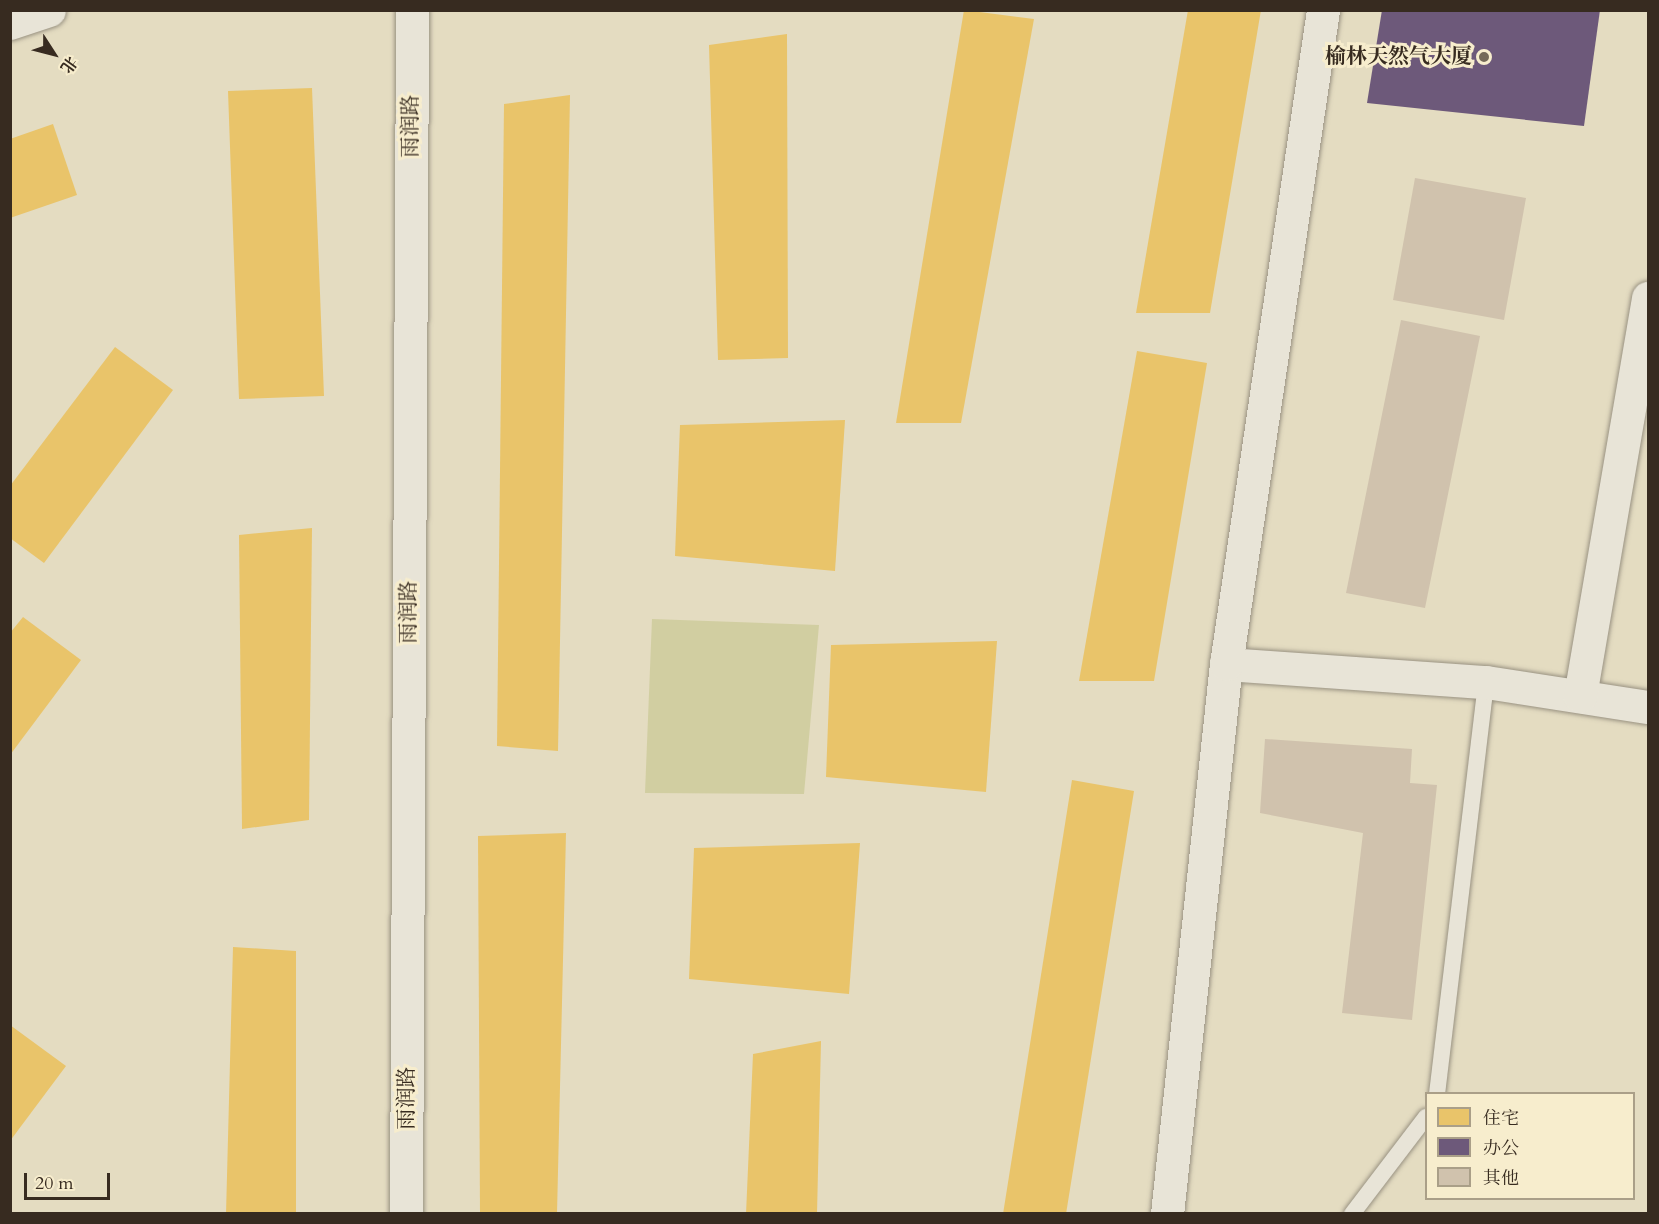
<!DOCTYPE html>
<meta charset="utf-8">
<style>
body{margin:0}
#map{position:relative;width:1659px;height:1224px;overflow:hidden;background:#e4dcc1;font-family:Cardo,"Noto Serif SC",serif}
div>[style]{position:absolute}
.green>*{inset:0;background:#d1cea1}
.homes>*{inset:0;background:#e9c46a}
.offices>*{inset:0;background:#6d597a}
.building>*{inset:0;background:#d0c2ad}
.roads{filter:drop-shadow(0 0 2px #999282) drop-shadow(0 0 2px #999282)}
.lane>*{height:16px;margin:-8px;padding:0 8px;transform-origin:8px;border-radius:8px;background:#e8e4d7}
.secondary>*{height:33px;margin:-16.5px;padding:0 16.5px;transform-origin:16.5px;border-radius:16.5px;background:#e8e4d7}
.dots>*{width:16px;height:16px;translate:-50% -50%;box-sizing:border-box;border:3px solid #f7edcd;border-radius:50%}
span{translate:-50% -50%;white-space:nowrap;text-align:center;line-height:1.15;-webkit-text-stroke:6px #f7edcd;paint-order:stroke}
.poi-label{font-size:21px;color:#372b20;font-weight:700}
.right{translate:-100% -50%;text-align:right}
.street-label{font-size:21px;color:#372b20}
.frame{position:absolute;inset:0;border:12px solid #372b20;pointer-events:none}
.legend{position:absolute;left:1425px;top:1092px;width:210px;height:108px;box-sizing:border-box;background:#f7edcd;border:2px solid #aa9f88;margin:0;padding:8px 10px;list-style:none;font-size:18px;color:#372b20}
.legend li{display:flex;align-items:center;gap:12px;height:30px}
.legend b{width:30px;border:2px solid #aa9f88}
.north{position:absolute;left:24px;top:24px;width:60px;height:60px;-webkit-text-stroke:4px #f7edcd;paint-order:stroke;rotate:126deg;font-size:16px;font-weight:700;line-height:24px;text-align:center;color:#372b20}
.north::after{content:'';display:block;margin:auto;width:21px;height:27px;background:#372b20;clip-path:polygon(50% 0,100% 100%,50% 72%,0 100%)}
.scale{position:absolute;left:24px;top:1173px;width:86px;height:27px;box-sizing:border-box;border:3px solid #372b20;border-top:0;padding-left:8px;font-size:18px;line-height:21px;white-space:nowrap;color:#372b20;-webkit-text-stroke:4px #f7edcd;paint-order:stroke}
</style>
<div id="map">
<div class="green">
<div style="clip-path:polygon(652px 619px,819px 625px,804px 794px,645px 793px)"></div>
</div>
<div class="homes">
<div style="clip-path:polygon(964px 10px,1034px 19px,961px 423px,896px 423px)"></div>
<div style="clip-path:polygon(1188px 10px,1261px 10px,1210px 313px,1136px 313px)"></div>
<div style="clip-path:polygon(787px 34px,788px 358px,718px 360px,709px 45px)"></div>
<div style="clip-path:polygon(312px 88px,324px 396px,239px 399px,228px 91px)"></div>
<div style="clip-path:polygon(570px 95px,558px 751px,497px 746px,504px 104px)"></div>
<div style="clip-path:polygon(53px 124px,77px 195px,10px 218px,10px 139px)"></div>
<div style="clip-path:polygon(115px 347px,173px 390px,44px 563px,10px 538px,10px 486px)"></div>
<div style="clip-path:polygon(1137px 351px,1207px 363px,1154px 681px,1079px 681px)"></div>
<div style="clip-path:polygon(845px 420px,835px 571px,675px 556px,680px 425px)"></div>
<div style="clip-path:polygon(312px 528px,309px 820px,242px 829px,239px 535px)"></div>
<div style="clip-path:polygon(23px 617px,81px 660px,10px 755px,10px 633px)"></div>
<div style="clip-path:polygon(997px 641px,986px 792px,826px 777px,831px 645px)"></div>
<div style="clip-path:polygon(1072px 780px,1134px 791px,1066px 1214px,1003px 1214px)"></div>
<div style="clip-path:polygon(566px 833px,557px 1214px,480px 1214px,478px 836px)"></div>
<div style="clip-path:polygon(860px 843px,849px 994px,689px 979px,694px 848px)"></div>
<div style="clip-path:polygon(233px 947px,296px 951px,296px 1214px,226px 1214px)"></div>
<div style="clip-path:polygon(10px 1025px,66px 1066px,10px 1141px)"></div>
<div style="clip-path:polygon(821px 1041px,817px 1214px,746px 1214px,753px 1054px)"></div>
</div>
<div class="offices">
<div style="clip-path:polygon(1382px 10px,1600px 10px,1584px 126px,1367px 103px)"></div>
</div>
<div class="building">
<div style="clip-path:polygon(1415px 178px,1526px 198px,1504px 320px,1393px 300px)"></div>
<div style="clip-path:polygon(1401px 320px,1480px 336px,1425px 608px,1346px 593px)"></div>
<div style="clip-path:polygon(1265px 739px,1412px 749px,1410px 783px,1437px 785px,1412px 1020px,1342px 1013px,1363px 833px,1260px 813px)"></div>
</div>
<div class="roads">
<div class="lane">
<div style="left:1437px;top:1094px;width:415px;rotate:-83.2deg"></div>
<div style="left:1352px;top:1214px;width:122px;rotate:-52.7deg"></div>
</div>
<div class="secondary">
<div style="left:10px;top:23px;width:41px;rotate:-18.4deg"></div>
<div style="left:1226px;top:664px;width:261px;rotate:4deg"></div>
<div style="left:1486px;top:682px;width:164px;rotate:8.8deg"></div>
<div style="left:1580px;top:696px;width:404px;rotate:-80.3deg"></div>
<div style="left:406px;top:1214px;width:1204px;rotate:-89.71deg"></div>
<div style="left:1167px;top:1214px;width:553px;rotate:-83.88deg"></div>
<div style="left:1226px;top:664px;width:661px;rotate:-81.56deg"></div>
</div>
</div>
<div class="dots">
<div style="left:1484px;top:57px;background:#746958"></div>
</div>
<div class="poi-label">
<span class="right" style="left:1472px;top:57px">榆林天然气大厦</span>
</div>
<div class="street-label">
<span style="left:411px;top:126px;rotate:-90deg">雨润路</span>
<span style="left:409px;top:612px;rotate:-90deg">雨润路</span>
<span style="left:407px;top:1098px;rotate:-90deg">雨润路</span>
</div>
<div class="frame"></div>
<ul class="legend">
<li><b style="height:16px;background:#e9c46a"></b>住宅</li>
<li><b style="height:16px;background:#6d597a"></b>办公</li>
<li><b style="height:16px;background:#d0c2ad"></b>其他</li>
</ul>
<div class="north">北</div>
<div class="scale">20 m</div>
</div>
